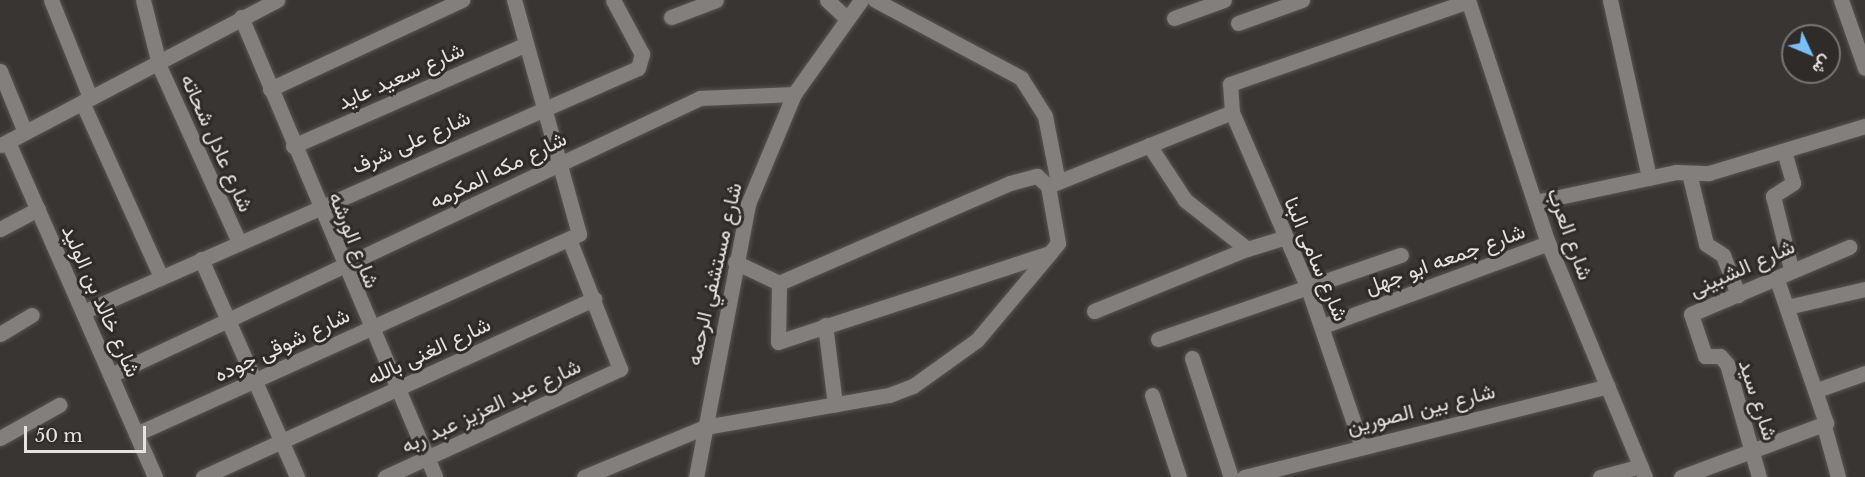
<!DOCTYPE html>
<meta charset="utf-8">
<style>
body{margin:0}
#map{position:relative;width:1865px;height:477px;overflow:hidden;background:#393533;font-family:"Libre Baskerville",Vazirmatn,serif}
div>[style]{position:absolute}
.roads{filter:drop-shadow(0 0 2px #575452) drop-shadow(0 0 2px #575452)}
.minor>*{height:15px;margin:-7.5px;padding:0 7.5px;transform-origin:7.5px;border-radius:7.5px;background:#837f7c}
span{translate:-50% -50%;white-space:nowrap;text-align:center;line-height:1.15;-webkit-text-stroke:6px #2e2b29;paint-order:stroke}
.street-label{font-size:21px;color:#e5e3e2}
.north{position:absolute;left:1781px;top:24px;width:60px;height:60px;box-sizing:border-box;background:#2e2b29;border:2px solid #777573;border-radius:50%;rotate:134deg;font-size:16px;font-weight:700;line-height:24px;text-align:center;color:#e5e3e2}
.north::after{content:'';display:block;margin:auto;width:21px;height:27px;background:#76c0f7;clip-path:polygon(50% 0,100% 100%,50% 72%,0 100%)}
.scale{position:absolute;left:24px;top:426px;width:122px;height:27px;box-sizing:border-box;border:3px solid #e5e3e2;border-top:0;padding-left:8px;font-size:18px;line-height:21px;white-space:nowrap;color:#e5e3e2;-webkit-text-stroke:4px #2e2b29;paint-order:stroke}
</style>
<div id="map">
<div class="roads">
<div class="minor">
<div style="left:51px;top:0;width:105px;rotate:68.1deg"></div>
<div style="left:143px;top:0;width:70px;rotate:76deg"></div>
<div style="left:160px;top:68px;width:191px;rotate:65.6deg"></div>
<div style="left:827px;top:0;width:26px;rotate:43deg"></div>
<div style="left:875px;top:0;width:166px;rotate:28.1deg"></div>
<div style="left:1021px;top:78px;width:45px;rotate:57.7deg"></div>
<div style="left:1045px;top:116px;width:67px;rotate:78.9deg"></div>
<div style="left:1468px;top:0;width:256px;rotate:71.8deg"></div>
<div style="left:1548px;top:243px;width:253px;rotate:67.5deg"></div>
<div style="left:1610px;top:0;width:182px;rotate:77.6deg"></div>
<div style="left:1841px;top:0;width:72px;rotate:70.6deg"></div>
<div style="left:241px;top:17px;width:499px;rotate:67.1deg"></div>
<div style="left:671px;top:17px;width:48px;rotate:-20.7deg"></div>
<div style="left:1174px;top:18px;width:53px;rotate:-19.8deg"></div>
<div style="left:1238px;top:23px;width:68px;rotate:-19.8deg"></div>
<div style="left:0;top:71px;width:66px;rotate:67.7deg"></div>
<div style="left:270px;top:89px;width:212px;rotate:-24.9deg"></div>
<div style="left:82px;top:102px;width:192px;rotate:65.7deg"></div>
<div style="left:8px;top:142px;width:366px;rotate:66.3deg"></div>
<div style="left:1px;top:145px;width:312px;rotate:-27.7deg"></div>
<div style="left:1149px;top:145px;width:66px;rotate:56.8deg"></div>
<div style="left:1185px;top:200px;width:79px;rotate:38.3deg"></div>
<div style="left:1247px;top:249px;width:39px;rotate:-17deg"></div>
<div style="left:293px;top:146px;width:254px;rotate:-23.6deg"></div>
<div style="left:1784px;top:151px;width:33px;rotate:74deg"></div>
<div style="left:1793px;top:183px;width:24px;rotate:147deg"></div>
<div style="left:1773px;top:196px;width:75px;rotate:76.1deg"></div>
<div style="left:1689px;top:173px;width:73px;rotate:76.5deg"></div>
<div style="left:1706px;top:244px;width:20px;rotate:33deg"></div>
<div style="left:1723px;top:255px;width:43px;rotate:69.4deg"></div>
<div style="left:1048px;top:186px;width:198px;rotate:-21.9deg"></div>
<div style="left:1535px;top:202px;width:144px;rotate:-12deg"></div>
<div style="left:1676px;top:172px;width:33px;rotate:2deg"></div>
<div style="left:1709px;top:173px;width:163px;rotate:-16.8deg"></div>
<div style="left:0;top:229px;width:43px;rotate:-27.8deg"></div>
<div style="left:201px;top:259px;width:238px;rotate:66.2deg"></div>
<div style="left:735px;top:262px;width:49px;rotate:25.5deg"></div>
<div style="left:779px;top:283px;width:252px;rotate:-23.4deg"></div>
<div style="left:1010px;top:183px;width:28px;rotate:-15deg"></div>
<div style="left:1037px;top:176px;width:15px;rotate:42deg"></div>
<div style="left:1048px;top:186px;width:58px;rotate:80deg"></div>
<div style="left:1058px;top:243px;width:13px;rotate:129deg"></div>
<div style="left:1050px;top:253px;width:286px;rotate:161.9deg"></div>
<div style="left:778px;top:342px;width:59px;rotate:-89deg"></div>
<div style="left:1787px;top:307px;width:80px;rotate:-13deg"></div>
<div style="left:1094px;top:311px;width:165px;rotate:-22.1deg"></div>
<div style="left:83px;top:312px;width:606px;rotate:-23.73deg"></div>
<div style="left:638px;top:68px;width:15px;rotate:-74deg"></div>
<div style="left:642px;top:54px;width:61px;rotate:-118.2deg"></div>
<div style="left:825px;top:325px;width:80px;rotate:82.8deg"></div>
<div style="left:1323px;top:326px;width:240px;rotate:-20.2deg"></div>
<div style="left:0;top:334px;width:37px;rotate:-31deg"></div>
<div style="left:1158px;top:339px;width:257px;rotate:-19.1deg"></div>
<div style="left:1192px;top:358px;width:125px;rotate:71.9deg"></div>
<div style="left:111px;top:375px;width:651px;rotate:-25.19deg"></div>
<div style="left:700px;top:98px;width:94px;rotate:-2.4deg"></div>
<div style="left:1817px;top:390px;width:51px;rotate:-19.5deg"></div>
<div style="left:1152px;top:395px;width:86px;rotate:71.8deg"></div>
<div style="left:1824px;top:426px;width:53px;rotate:74.6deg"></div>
<div style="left:136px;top:434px;width:486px;rotate:-24.3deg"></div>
<div style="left:579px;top:234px;width:243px;rotate:-105.5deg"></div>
<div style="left:0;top:438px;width:68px;rotate:-29.2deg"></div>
<div style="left:1361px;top:444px;width:165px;rotate:-108.8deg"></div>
<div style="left:1308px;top:288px;width:192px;rotate:-113.4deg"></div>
<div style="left:1232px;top:112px;width:28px;rotate:-94deg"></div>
<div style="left:1230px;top:84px;width:252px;rotate:-19.2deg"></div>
<div style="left:203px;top:477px;width:430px;rotate:-24.5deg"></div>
<div style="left:385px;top:477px;width:259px;rotate:-24.7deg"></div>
<div style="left:620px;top:369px;width:140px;rotate:-111.4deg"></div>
<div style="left:584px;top:477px;width:131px;rotate:-22.5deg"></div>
<div style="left:705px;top:427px;width:187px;rotate:-9.9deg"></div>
<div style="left:889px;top:395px;width:26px;rotate:-21deg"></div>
<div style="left:913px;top:386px;width:79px;rotate:-35.7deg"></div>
<div style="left:977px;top:340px;width:114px;rotate:-50deg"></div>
<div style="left:696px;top:477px;width:278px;rotate:-79.2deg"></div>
<div style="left:748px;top:204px;width:119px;rotate:-67.3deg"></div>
<div style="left:794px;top:94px;width:115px;rotate:-54.5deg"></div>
<div style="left:1244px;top:477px;width:375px;rotate:-14deg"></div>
<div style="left:1600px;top:477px;width:42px;rotate:-15deg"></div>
<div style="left:1681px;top:477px;width:155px;rotate:-20.4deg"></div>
<div style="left:1826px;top:423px;width:151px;rotate:-108.9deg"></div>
<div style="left:1759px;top:477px;width:117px;rotate:-105.8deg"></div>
<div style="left:1727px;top:364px;width:11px;rotate:-131deg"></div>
<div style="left:1720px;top:356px;width:15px;rotate:180deg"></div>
<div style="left:1705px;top:356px;width:44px;rotate:-108.4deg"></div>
<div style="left:1691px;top:314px;width:172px;rotate:-23deg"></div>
</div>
</div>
<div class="street-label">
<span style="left:401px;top:76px;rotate:-24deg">شارع سعيد عايد</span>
<span style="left:411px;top:142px;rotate:-24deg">شارع على شرف</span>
<span style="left:217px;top:143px;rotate:66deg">شارع عادل شحاته</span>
<span style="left:498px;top:170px;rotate:-26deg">شارع مكه المكرمه</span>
<span style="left:1570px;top:234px;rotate:70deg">شارع العرب</span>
<span style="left:354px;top:240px;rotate:68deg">شارع الورشه</span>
<span style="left:1316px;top:259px;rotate:67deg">شارع سامى البنا</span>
<span style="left:1445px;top:259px;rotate:-20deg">شارع جمعه ابو جهل</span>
<span style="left:1742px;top:268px;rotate:-24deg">شارع الشبينى</span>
<span style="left:714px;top:274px;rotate:-77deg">شارع مستشفي الرحمه</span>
<span style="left:101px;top:301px;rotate:66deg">شارع خالد بن الوليد</span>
<span style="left:282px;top:345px;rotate:-25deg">شارع شوقى جوده</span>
<span style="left:429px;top:351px;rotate:-25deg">شارع الغنى بالله</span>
<span style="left:1758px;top:400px;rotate:72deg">شارع سيد</span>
<span style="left:491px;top:406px;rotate:-25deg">شارع عبد العزيز عبد ربه</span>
<span style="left:1421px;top:409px;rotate:-14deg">شارع بين الصورين</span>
</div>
<div class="north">ش</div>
<div class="scale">50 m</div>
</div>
